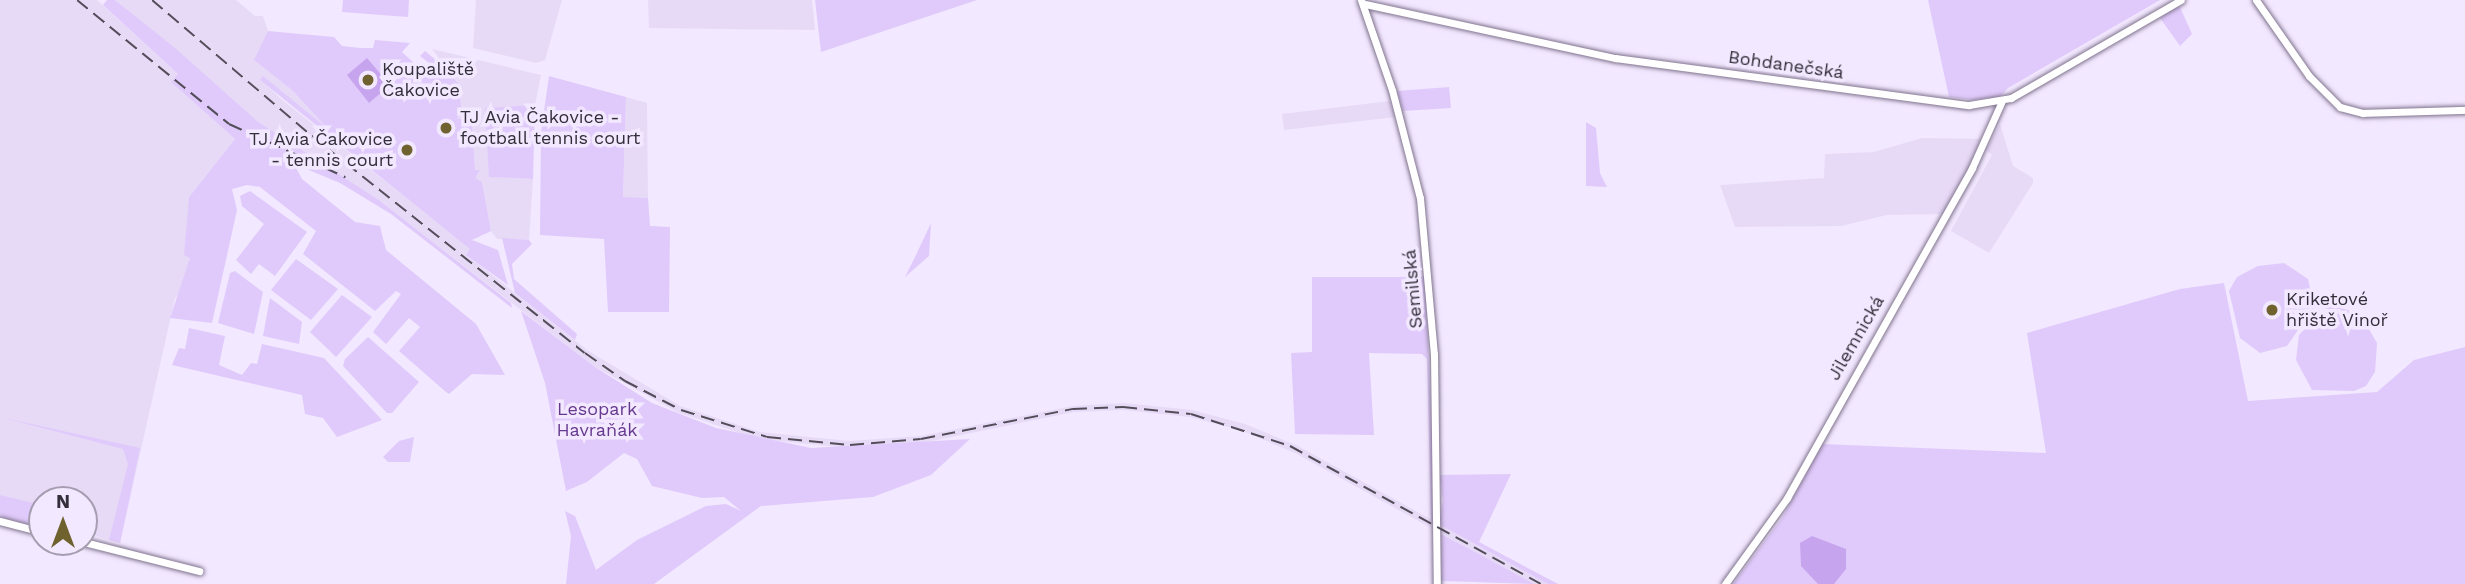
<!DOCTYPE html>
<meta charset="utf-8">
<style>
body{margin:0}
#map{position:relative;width:2465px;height:584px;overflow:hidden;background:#f2e8ff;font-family:"Work Sans",sans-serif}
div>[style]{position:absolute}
.built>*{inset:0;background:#e7daf7}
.green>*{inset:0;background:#e0cafb}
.water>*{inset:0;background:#c7a4ee}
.roads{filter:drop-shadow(0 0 2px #80748e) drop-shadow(0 0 2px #80748e)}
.tertiary>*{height:7px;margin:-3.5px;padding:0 3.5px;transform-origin:3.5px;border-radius:3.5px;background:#fff}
.rail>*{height:2px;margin-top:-1px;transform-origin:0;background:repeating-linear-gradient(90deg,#534d5a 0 14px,transparent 0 21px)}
.dots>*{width:19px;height:19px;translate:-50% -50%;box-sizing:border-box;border:4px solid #f2e8ff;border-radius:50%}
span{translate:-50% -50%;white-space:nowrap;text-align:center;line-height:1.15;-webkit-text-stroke:7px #f2e8ff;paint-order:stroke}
.street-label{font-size:18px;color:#332e39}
.poi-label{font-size:18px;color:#332e39}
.left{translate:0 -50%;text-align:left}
.right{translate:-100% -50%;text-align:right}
.park-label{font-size:18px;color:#66398f}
.north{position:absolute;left:28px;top:486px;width:70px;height:70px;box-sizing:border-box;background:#f2e8ff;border:2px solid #a69eb0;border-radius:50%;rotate:0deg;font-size:19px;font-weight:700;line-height:28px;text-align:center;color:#332e39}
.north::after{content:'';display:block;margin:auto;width:24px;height:32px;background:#6f622f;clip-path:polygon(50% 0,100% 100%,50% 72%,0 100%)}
</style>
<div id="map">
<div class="built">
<div style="clip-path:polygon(0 0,97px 0,179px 75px,172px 82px,235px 139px,189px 197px,190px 258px,183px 291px,175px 298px,120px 543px,84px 532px,84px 500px,42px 500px,42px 519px,0 507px)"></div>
<div style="clip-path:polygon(115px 0,236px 0,255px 16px,263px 16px,268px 31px,255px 60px,292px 90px,327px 128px,263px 77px,261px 80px,280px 98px,471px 249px,467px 255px,587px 350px,680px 406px,760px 432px,850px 441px,921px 436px,1073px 406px,1124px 403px,1192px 410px,1245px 424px,1298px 446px,1548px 584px,1533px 584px,1295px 453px,1243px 431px,1190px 417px,1123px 410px,1074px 412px,922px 443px,850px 448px,758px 439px,677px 412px,592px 365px,379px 200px,257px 121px)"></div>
<div style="clip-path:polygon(476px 0,562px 0,545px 60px,536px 63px,473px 48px)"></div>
<div style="clip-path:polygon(648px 0,812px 0,815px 30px,649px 28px)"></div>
<div style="clip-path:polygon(432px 49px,541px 75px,535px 105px,485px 109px,490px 177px,533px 179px,529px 240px,497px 239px,491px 231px,482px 182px,474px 178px,479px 170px,475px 170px,472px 123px,457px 118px,462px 112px,458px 83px)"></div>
<div style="clip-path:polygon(626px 97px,647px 103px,648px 198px,623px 198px)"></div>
<div style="clip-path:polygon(1390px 101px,1395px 117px,1284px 130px,1282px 114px)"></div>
<div style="clip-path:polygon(2000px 124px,2013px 166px,2033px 178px,2033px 183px,1989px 253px,1951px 231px,1992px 155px,1986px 150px)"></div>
<div style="clip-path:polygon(1922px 138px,1986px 139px,1944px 214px,1887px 215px,1841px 226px,1735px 227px,1720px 185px,1824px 178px,1825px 154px,1874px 152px)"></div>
</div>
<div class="green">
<div style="clip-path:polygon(107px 0,115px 0,175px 48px,257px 121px,379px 200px,511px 303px,512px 308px,391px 214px,340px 183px,294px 164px,302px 179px,355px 222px,380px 226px,386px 250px,476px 324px,505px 375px,472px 374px,449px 394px,446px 392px,399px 351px,420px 327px,409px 318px,386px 344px,373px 332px,401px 294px,396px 291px,375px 311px,303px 254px,316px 231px,260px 187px,247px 185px,232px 189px,237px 210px,212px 323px,170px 318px,190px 258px,184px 255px,189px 197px,235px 139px,171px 82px,178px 74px,103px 5px)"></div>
<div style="clip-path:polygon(343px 0,409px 0,408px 17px,342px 12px)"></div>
<div style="clip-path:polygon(815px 0,977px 0,821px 52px)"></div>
<div style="clip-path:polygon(1928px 0,2160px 0,2008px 88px,2000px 97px,1973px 100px,1949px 97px)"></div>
<div style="clip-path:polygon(2179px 5px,2192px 34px,2180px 46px,2160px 18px)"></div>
<div style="clip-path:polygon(268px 31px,334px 37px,342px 46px,360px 48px,373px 48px,375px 40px,410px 43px,402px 52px,414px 63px,425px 68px,429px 63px,420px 56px,425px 51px,443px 66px,458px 83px,462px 112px,457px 118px,472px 122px,475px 170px,480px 170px,475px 178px,482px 182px,491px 231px,472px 240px,498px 250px,508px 285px,466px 255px,470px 249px,260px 80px,263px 76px,327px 128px,292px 90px,254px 60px)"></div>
<div style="clip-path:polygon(549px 76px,626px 97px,623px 197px,648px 198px,650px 226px,670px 227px,669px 312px,608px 312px,604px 239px,540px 235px,541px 132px)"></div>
<div style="clip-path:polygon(1449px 87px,1451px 108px,1403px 111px,1397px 91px)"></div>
<div style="clip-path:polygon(535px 105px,533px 179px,489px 177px,485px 108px)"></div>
<div style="clip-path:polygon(1586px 122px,1596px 128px,1600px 173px,1607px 187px,1586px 186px)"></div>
<div style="clip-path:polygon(250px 191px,307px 232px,275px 276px,259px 264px,251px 274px,236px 260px,264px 224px,242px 206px,240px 196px)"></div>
<div style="clip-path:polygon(931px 223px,929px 256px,905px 277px,916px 255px)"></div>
<div style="clip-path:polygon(502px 238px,529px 240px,532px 244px,512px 264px,514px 279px,577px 334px,575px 340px,515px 293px)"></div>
<div style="clip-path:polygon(296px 259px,338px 289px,311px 320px,271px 290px)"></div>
<div style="clip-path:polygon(2284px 263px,2308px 279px,2314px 307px,2287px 346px,2260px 353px,2240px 338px,2229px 291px,2237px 277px,2258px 266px)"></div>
<div style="clip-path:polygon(235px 271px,263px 292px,254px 334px,218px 323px,230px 273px)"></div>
<div style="clip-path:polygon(1312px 277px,1425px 277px,1436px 524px,1431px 521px,1427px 359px,1422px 354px,1369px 353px,1374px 435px,1295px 434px,1291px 353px,1312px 352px)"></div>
<div style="clip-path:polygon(2224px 283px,2248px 401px,2377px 392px,2414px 360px,2465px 347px,2465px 584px,1733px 584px,1782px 518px,1822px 444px,2046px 453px,2027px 333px,2180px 289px)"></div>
<div style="clip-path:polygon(342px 295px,372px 317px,336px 357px,310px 332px)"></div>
<div style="clip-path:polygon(270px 298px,302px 322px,299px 344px,263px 336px)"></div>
<div style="clip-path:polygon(2329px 304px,2360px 314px,2377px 343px,2375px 372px,2366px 386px,2354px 391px,2312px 390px,2296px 360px,2299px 335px)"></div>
<div style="clip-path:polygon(521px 311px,595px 367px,652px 403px,716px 428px,811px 448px,970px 439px,931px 475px,873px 497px,761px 506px,654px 584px,566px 584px,571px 536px,565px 511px,575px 516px,596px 570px,637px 540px,706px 506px,726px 504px,741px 511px,724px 497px,702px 498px,652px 486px,637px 459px,624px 453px,587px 482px,566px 491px,545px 383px)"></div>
<div style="clip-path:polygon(189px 328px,225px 336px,219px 365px,242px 375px,251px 363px,257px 364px,262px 344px,324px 358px,382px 420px,337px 437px,323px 418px,305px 414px,302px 395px,172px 365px,179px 348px,185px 349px)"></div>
<div style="clip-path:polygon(368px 337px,419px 382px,392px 413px,387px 413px,343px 366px,345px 359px)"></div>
<div style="clip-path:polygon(0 417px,140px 448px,120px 543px,109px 540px,128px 464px,123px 449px)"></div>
<div style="clip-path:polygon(414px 437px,410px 462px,388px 462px,383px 457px,399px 441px)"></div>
<div style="clip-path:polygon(1511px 474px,1479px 542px,1558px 584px,1548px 584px,1439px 524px,1443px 500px,1439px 475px)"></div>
<div style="clip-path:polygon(0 495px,42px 505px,42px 529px,0 517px)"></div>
<div style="clip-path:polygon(1441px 534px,1477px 553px,1534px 584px,1443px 581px,1439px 579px)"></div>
</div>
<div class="water">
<div style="clip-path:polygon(367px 58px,390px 85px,369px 103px,347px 75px)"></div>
<div style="clip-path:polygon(1812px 536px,1846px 549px,1846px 569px,1834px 584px,1818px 584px,1801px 566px,1800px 543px)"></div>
</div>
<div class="roads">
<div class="tertiary">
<div style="left:1361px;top:0;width:95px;rotate:71deg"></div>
<div style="left:1392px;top:90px;width:112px;rotate:75.5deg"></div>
<div style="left:1420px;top:198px;width:157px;rotate:84.9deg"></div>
<div style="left:1434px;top:354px;width:230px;rotate:89.3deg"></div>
<div style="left:2256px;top:0;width:93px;rotate:55.1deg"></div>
<div style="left:2309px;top:76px;width:44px;rotate:45deg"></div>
<div style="left:2340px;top:107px;width:24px;rotate:15deg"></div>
<div style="left:2363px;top:113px;width:102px;rotate:-1.7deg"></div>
<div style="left:1365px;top:4px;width:256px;rotate:12.2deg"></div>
<div style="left:1615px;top:58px;width:357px;rotate:7.6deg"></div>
<div style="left:1969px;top:105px;width:43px;rotate:-9.5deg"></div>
<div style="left:2011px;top:98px;width:196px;rotate:-30deg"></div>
<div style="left:0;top:521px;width:43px;rotate:14.7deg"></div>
<div style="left:84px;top:542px;width:119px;rotate:14.2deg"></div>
<div style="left:1725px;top:584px;width:106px;rotate:-54.2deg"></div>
<div style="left:1787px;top:498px;width:378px;rotate:-60.7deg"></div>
<div style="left:1972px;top:168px;width:73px;rotate:-65.9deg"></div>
</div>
</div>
<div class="rail">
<div style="left:77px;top:0;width:196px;rotate:39.2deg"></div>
<div style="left:229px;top:124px;width:128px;rotate:24.6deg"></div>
<div style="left:152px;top:0;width:211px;rotate:40.4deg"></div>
<div style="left:313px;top:137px;width:347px;rotate:38.5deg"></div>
<div style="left:585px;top:353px;width:49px;rotate:35deg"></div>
<div style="left:625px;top:381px;width:63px;rotate:27.4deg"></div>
<div style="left:681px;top:410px;width:90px;rotate:17.4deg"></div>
<div style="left:767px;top:437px;width:83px;rotate:5.5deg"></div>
<div style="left:850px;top:445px;width:71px;rotate:-4.8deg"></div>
<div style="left:921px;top:439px;width:155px;rotate:-11.2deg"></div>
<div style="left:1073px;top:409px;width:50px;rotate:-2.3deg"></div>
<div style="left:1123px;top:407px;width:68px;rotate:5.9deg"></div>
<div style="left:1191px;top:414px;width:104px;rotate:17.9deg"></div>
<div style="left:1290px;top:446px;width:286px;rotate:28.8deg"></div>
</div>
<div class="dots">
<div style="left:368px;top:80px;background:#6f622f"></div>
<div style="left:446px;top:128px;background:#6f622f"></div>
<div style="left:407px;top:150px;background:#6f622f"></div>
<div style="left:2272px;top:310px;background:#6f622f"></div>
</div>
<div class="street-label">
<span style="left:1786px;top:65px;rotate:8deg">Bohdanečská</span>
<span style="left:1413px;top:289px;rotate:-95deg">Semilská</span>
<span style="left:1856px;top:338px;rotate:-60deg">Jilemnická</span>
</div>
<div class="poi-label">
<span class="left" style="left:382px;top:80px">Koupaliště<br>Čakovice</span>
<span class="left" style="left:460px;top:128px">TJ Avia Čakovice -<br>football tennis court</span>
<span class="right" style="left:393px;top:150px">TJ Avia Čakovice<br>- tennis court</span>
<span class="left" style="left:2286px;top:310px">Kriketové<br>hřiště Vinoř</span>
</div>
<div class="park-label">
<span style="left:597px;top:420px">Lesopark<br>Havraňák</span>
</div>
<div class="north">N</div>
</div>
